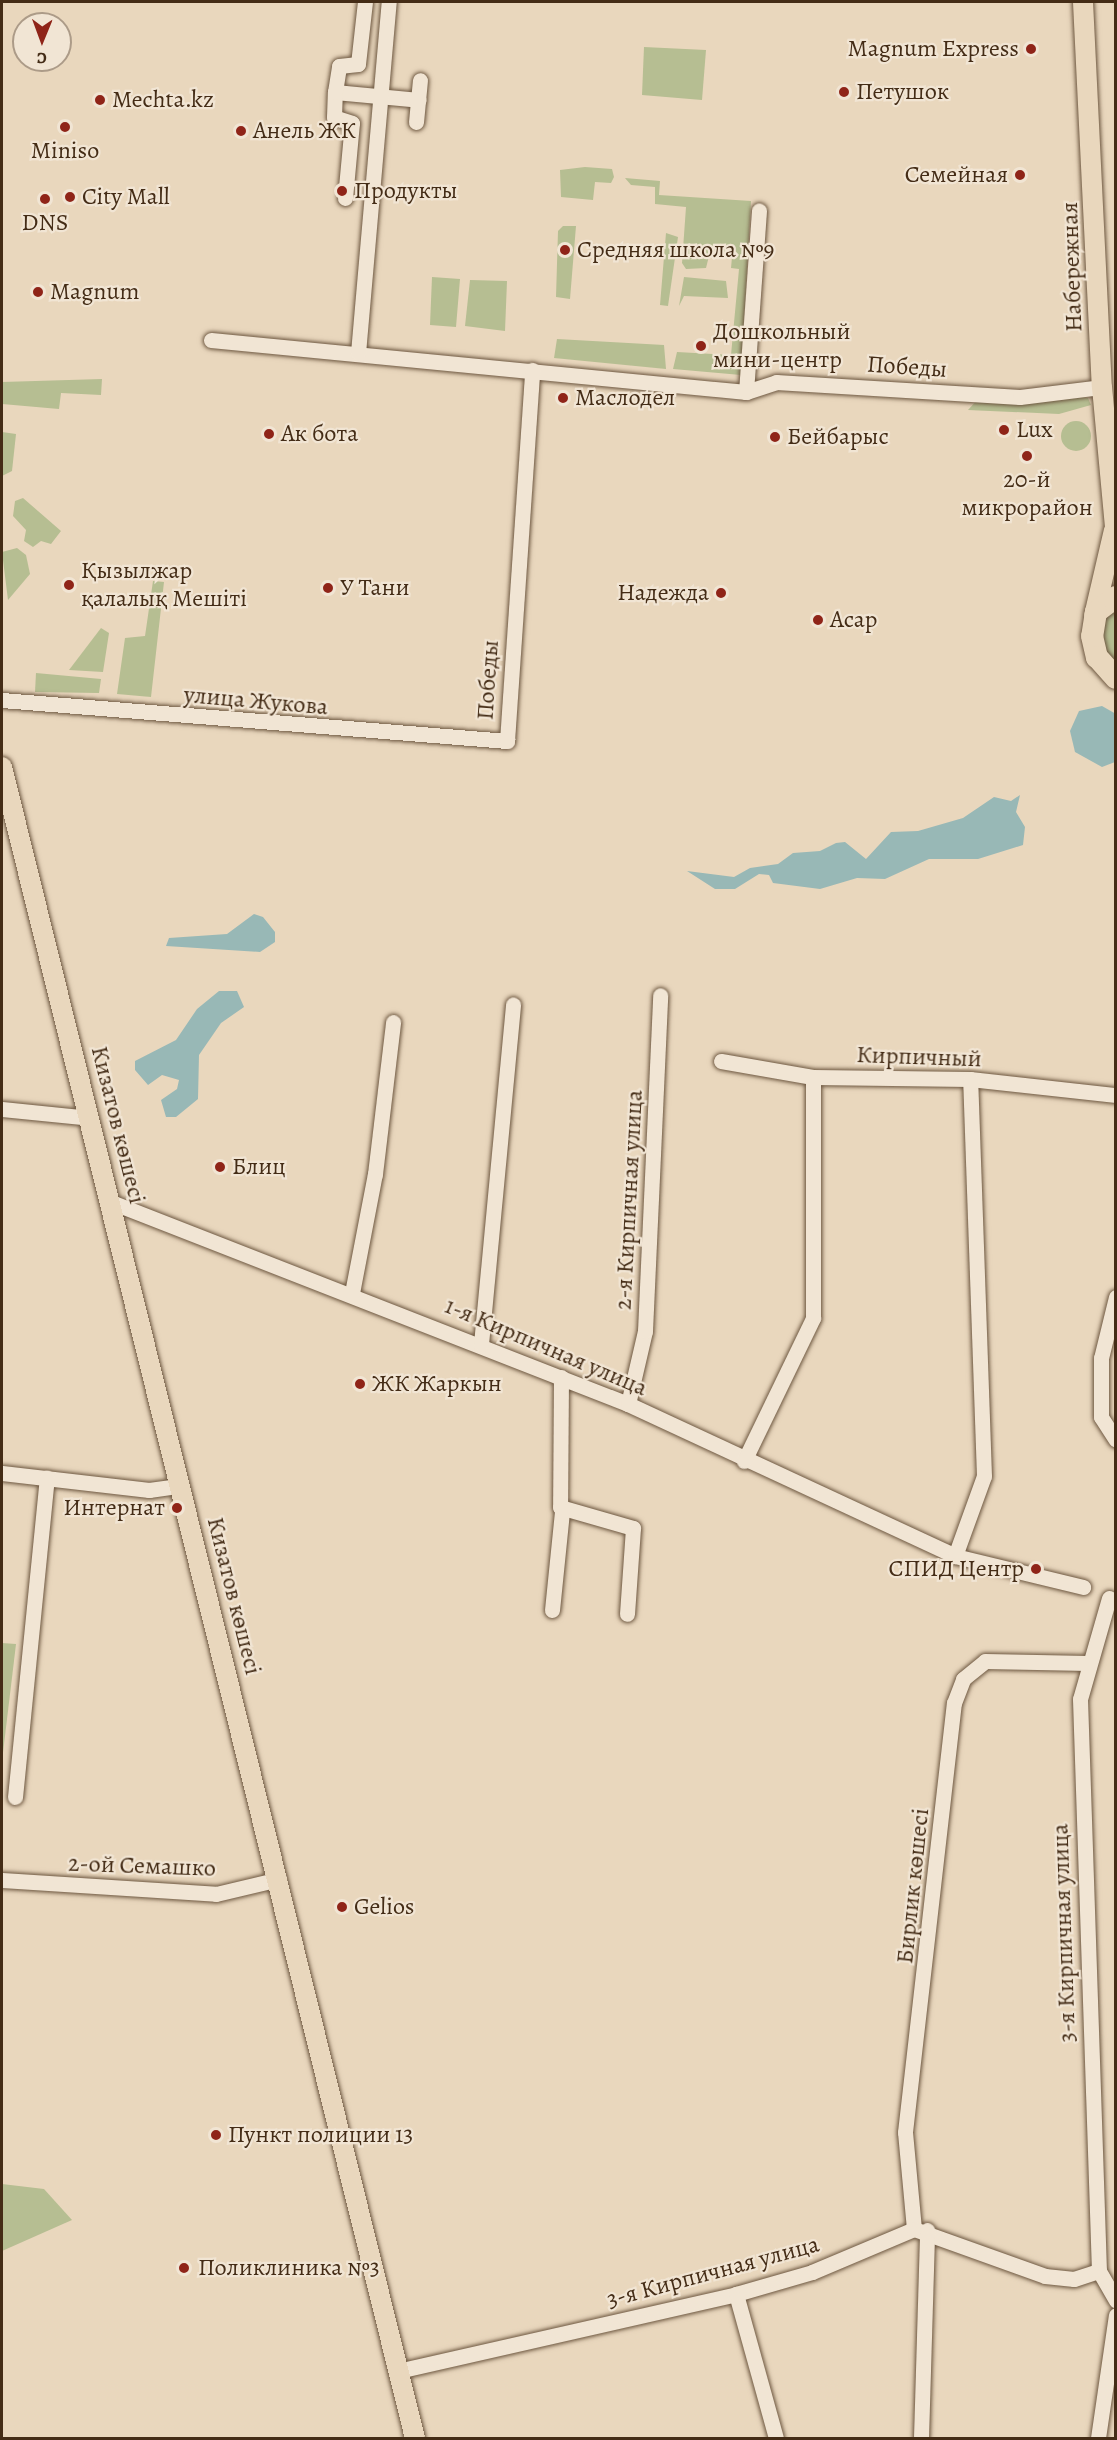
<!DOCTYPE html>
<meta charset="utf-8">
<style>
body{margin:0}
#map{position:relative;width:1117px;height:2440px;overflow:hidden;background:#e9d7bd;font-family:Alegreya,serif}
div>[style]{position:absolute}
.green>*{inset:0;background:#b6be92}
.round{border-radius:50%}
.water>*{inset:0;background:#98b8b6}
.roads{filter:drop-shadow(0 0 2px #6d5740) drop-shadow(0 0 2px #6d5740)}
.minor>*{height:15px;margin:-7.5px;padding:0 7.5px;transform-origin:7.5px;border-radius:7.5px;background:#f1e5d4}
.major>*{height:20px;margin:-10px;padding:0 10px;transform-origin:10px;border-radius:10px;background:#e9d7bd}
.highway>*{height:22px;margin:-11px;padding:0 11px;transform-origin:11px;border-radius:11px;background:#e9d7bd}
.dots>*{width:16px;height:16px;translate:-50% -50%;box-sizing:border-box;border:3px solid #f1e5d4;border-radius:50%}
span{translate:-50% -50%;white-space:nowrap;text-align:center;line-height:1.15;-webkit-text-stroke:4.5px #f1e5d4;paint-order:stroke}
.poi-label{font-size:24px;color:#442c16}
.right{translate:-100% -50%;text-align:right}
.left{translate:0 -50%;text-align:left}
.street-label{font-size:24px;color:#442c16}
.frame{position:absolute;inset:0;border:3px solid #442c16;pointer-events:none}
.north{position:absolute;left:12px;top:12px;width:60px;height:60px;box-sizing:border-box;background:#f1e5d4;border:2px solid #ac9b88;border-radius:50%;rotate:181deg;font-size:16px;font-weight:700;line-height:24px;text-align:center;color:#442c16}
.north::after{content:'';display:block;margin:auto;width:21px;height:27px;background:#8f2418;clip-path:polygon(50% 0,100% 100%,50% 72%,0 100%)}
</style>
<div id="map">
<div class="green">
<div style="clip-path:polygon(644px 47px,706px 50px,702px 100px,642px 95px)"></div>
<div style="clip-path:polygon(585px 167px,612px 169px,614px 177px,611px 183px,595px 182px,593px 200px,561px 197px,560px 170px)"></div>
<div style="clip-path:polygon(625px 178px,660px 181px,659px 195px,751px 201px,741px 375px,673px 369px,677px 352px,731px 355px,739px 269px,731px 268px,732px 257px,709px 256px,706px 268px,686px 269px,682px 263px,686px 207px,655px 204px,655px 187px,631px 185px)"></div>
<div style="clip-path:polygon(563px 226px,576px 226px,570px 299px,556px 297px,558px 231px)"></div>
<div style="clip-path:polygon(666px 233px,678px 237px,668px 306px,660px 305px)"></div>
<div style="clip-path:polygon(432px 277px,460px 279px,456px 327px,430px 325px)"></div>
<div style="clip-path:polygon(684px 277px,726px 281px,728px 298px,684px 296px,679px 306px)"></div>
<div style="clip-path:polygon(470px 280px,507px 281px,505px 331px,465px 326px)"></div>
<div style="clip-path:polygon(557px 339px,664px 345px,666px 369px,554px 358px)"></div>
<div style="clip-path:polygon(102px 379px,101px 395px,61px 393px,59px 409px,2px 404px,2px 382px)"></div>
<div style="clip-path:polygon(1073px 395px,1088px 398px,1091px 405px,1059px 414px,968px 410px,977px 400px)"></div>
<div class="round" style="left:1061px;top:421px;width:30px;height:30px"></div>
<div style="clip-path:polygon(2px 432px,16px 434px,12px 471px,2px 476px)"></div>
<div style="clip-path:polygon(23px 498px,61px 531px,51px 544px,41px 541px,33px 547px,24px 541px,26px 530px,13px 516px,15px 501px)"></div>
<div style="clip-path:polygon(17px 548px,26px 555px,30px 574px,8px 600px,2px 552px)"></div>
<div style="clip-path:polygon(153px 581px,164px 582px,151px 697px,117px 694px,125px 638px,145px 636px)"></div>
<div style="clip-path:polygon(1115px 602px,1115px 668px,1100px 640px,1107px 607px)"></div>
<div style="clip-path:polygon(101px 628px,109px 633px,103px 672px,69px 670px)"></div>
<div style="clip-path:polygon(36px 673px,101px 679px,99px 693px,35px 692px)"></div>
<div style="clip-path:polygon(2px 1643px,16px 1644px,2px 1761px)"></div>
<div style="clip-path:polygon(2px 2184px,44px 2189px,72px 2220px,2px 2251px)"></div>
</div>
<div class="water">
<div style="clip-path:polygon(1102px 706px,1116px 714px,1115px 762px,1102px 767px,1075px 752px,1070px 731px,1079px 711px)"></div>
<div style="clip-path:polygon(1020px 795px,1016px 812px,1025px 827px,1023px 845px,978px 859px,929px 859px,885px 879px,857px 878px,820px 889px,773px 883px,769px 875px,759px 874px,735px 889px,715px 889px,687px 871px,734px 877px,750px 868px,778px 864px,793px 853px,820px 851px,836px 843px,845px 842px,866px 859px,891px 832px,918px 831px,963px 818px,994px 797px,1011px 801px)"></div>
<div style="clip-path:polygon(254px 914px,263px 917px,275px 932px,275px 942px,260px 952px,166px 946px,169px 938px,227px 934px)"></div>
<div style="clip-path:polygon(219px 991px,237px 991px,244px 1007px,221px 1023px,199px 1055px,198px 1099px,176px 1117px,166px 1117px,161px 1100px,177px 1089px,179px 1080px,162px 1075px,148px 1085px,135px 1070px,135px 1061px,176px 1040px,197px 1009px)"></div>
</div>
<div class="roads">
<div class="minor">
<div style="left:335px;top:92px;width:84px;rotate:5.4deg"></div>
<div style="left:416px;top:122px;width:42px;rotate:-84.6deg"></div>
<div style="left:345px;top:198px;width:75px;rotate:-84.7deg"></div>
<div style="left:352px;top:123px;width:19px;rotate:-162deg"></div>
<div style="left:334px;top:117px;width:25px;rotate:-88deg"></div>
<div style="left:335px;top:92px;width:26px;rotate:-81deg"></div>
<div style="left:339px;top:66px;width:19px;rotate:-6deg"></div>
<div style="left:358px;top:64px;width:62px;rotate:-83.6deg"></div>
<div style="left:211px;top:340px;width:538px;rotate:5.55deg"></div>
<div style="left:746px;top:392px;width:32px;rotate:-18deg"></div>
<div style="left:776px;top:382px;width:244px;rotate:3.5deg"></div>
<div style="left:1020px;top:397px;width:83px;rotate:-7deg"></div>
<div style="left:358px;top:353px;width:352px;rotate:-85deg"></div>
<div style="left:746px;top:392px;width:182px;rotate:-85.9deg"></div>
<div style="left:2px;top:700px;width:507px;rotate:4.64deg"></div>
<div style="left:507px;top:741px;width:372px;rotate:-86.1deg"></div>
<div style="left:721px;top:1061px;width:93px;rotate:9.9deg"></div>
<div style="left:813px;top:1077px;width:157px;rotate:0.7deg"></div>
<div style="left:970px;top:1079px;width:147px;rotate:6.3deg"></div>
<div style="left:2px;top:1109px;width:88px;rotate:5.8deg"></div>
<div style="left:111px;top:1202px;width:555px;rotate:21.34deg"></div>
<div style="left:628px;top:1404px;width:361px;rotate:24.9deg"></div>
<div style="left:955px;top:1556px;width:132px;rotate:13.6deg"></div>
<div style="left:352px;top:1293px;width:121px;rotate:-79.1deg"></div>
<div style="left:375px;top:1174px;width:153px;rotate:-83.2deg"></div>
<div style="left:1116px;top:1297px;width:63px;rotate:103.8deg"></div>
<div style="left:1101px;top:1358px;width:59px;rotate:90deg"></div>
<div style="left:1101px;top:1417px;width:27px;rotate:57deg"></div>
<div style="left:481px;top:1344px;width:341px;rotate:-84.6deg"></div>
<div style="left:561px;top:1377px;width:130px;rotate:90.4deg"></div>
<div style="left:560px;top:1507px;width:76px;rotate:16deg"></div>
<div style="left:633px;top:1528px;width:86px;rotate:94deg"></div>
<div style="left:628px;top:1404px;width:75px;rotate:-76.9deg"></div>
<div style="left:645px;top:1331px;width:336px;rotate:-87.4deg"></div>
<div style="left:744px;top:1461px;width:159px;rotate:-64.2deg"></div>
<div style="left:813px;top:1318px;width:241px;rotate:-90deg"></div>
<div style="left:2px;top:1473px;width:148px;rotate:6.6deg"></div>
<div style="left:149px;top:1490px;width:30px;rotate:-8deg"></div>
<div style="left:955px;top:1556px;width:85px;rotate:-70.1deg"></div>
<div style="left:984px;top:1476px;width:397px;rotate:-92deg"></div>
<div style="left:1109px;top:1598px;width:105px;rotate:106deg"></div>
<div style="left:1080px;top:1699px;width:572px;rotate:88.1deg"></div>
<div style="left:1099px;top:2271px;width:34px;rotate:60deg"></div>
<div style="left:552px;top:1610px;width:100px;rotate:-84.2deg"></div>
<div style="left:15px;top:1797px;width:321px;rotate:-84.3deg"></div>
<div style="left:2px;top:1880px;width:214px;rotate:3.7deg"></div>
<div style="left:216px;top:1894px;width:65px;rotate:-13.4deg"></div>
<div style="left:914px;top:2229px;width:97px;rotate:-95.3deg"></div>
<div style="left:905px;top:2132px;width:432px;rotate:-83.5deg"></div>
<div style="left:954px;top:1703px;width:26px;rotate:-69deg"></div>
<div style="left:963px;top:1679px;width:28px;rotate:-39deg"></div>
<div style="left:985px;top:1661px;width:103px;rotate:1.1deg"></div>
<div style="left:736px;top:2294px;width:149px;rotate:74.5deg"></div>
<div style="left:398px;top:2371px;width:347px;rotate:-12.8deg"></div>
<div style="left:736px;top:2294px;width:79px;rotate:-16.1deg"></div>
<div style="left:812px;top:2272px;width:111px;rotate:-22.9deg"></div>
<div style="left:914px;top:2229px;width:139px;rotate:19.7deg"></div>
<div style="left:1045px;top:2276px;width:29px;rotate:6deg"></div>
<div style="left:1074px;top:2279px;width:26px;rotate:-18deg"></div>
<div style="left:921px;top:2438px;width:208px;rotate:-88.3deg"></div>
<div style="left:1098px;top:2438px;width:124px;rotate:-81.7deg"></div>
</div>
<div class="major">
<div style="left:1083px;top:2px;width:385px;rotate:87.2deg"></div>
<div style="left:1102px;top:387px;width:152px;rotate:84.7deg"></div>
<div style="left:1094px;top:616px;width:88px;rotate:-76.9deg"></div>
<div style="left:2px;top:767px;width:1721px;rotate:76.12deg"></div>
</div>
<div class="highway">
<div style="left:1116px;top:597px;width:25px;rotate:143deg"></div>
<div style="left:1096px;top:612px;width:24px;rotate:99deg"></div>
<div style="left:1092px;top:636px;width:22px;rotate:77deg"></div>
<div style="left:1097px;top:657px;width:28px;rotate:48deg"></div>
</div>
</div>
<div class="dots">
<div style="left:1031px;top:49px;background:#8f2418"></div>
<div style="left:844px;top:92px;background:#8f2418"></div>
<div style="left:100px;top:100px;background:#8f2418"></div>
<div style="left:65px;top:127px;background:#8f2418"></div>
<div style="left:241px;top:131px;background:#8f2418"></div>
<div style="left:1020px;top:175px;background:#8f2418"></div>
<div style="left:342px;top:191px;background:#8f2418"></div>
<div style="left:70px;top:197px;background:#8f2418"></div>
<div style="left:45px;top:199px;background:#8f2418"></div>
<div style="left:565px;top:250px;background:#8f2418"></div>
<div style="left:38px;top:292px;background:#8f2418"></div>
<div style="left:701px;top:346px;background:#8f2418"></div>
<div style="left:563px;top:398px;background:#8f2418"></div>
<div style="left:1004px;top:430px;background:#8f2418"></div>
<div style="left:269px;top:434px;background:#8f2418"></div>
<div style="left:775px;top:437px;background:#8f2418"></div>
<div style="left:1027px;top:456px;background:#8f2418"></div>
<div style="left:69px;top:585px;background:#8f2418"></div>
<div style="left:328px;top:588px;background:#8f2418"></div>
<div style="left:721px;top:593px;background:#8f2418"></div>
<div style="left:818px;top:620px;background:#8f2418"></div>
<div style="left:220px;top:1167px;background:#8f2418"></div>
<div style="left:360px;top:1384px;background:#8f2418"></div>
<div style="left:177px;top:1508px;background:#8f2418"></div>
<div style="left:1036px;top:1569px;background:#8f2418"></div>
<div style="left:342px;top:1907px;background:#8f2418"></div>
<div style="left:216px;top:2135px;background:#8f2418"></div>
<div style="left:184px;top:2268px;background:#8f2418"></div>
</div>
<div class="poi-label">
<span class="right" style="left:1019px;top:49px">Magnum Express</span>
<span class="left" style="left:856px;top:92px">Петушок</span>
<span class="left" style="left:112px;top:100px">Mechta.kz</span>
<span class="left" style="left:253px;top:131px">Анель ЖК</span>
<span style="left:65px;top:151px">Miniso</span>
<span class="right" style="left:1008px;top:175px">Семейная</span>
<span class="left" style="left:354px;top:191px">Продукты</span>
<span class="left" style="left:82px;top:197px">City Mall</span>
<span style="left:45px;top:223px">DNS</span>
<span class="left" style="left:577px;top:250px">Средняя школа №9</span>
<span class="left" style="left:50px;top:292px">Magnum</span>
<span class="left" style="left:713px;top:346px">Дошкольный<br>мини-центр</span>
<span class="left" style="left:575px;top:398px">Маслодел</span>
<span class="left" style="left:1016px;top:430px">Lux</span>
<span class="left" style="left:281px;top:434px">Ак бота</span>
<span class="left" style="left:787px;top:437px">Бейбарыс</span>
<span style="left:1027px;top:494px">20-й<br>микрорайон</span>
<span class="left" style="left:81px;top:585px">Қызылжар<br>қалалық Мешіті</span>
<span class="left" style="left:340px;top:588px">У Тани</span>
<span class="right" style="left:709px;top:593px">Надежда</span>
<span class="left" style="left:830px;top:620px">Асар</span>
<span class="left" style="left:232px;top:1167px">Блиц</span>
<span class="left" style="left:372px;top:1384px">ЖК Жаркын</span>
<span class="right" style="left:165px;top:1508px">Интернат</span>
<span class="right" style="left:1024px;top:1569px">СПИД Центр</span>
<span class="left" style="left:354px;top:1907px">Gelios</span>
<span class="left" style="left:228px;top:2135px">Пункт полиции 13</span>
<span class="left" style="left:198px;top:2268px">Поликлиника №3</span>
</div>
<div class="street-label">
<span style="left:1072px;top:267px;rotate:-92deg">Набережная</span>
<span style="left:907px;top:367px;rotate:4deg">Победы</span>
<span style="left:488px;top:680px;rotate:-86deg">Победы</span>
<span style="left:256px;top:701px;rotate:5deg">улица Жукова</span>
<span style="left:919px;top:1057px;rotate:2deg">Кирпичный</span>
<span style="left:118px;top:1125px;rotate:76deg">Кизатов көшесі</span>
<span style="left:629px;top:1200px;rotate:-87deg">2-я Кирпичная улица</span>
<span style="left:546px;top:1347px;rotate:23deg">1-я Кирпичная улица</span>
<span style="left:234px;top:1596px;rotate:76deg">Кизатов көшесі</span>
<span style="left:142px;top:1866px;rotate:2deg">2-ой Семашко</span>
<span style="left:913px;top:1886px;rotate:-84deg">Бирлик көшесі</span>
<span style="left:1064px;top:1933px;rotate:-92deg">3-я Кирпичная улица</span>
<span style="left:713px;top:2272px;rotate:-15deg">3-я Кирпичная улица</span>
</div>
<div class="frame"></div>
<div class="north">С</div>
</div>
